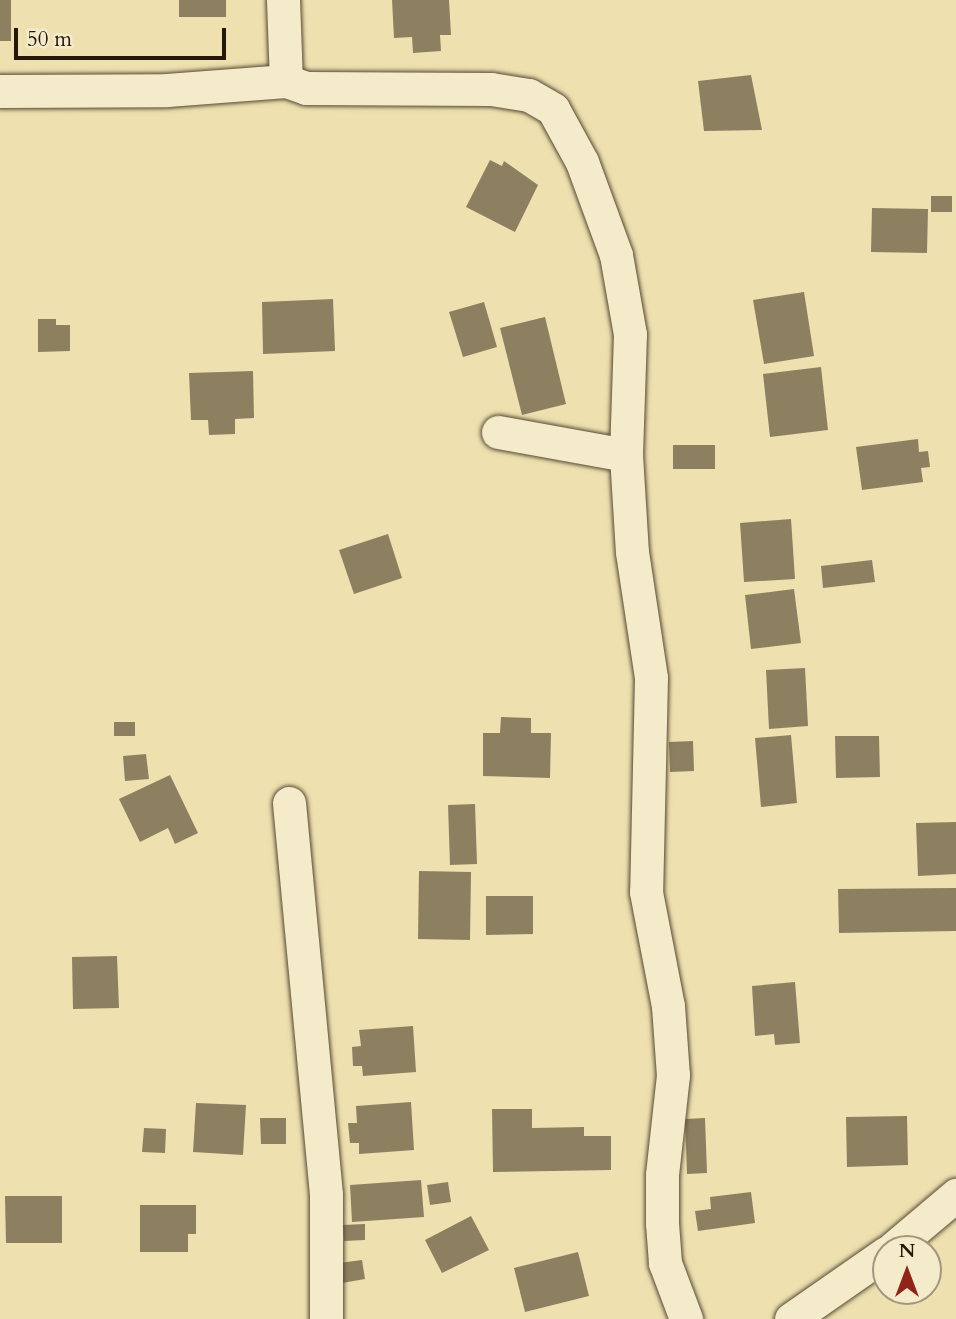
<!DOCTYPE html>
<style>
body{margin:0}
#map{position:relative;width:956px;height:1319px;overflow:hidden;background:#eee0af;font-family:Cardo,serif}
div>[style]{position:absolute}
.building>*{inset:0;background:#8d8060}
.roads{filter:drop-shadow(0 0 2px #564a33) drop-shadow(0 0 2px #564a33)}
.street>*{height:33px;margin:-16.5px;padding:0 16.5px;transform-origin:16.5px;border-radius:16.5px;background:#f4ebcb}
span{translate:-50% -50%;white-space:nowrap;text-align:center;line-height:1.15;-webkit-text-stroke:5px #f4ebcb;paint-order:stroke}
.north{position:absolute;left:872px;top:1235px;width:70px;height:70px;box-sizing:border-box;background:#f4ebcb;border:2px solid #a0977e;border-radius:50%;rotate:0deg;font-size:19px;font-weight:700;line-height:28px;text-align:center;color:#23180a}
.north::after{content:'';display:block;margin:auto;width:24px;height:32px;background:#8f2418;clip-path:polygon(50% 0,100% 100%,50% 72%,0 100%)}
.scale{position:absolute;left:14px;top:28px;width:212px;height:32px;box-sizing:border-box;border:4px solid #23180a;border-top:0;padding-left:9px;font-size:21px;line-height:24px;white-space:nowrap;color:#23180a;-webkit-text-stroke:5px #f4ebcb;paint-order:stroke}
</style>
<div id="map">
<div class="building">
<div style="clip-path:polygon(0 0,11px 0,11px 41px,0 41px)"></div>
<div style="clip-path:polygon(179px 0,226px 0,226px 17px,179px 17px)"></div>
<div style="clip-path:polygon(392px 0,449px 0,451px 35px,440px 35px,441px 51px,413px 53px,412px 37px,394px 38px)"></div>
<div style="clip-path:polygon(751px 75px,762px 130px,704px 131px,698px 81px)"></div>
<div style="clip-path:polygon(490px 160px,502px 166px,504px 161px,538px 185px,515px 232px,466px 207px)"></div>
<div style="clip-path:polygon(931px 196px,952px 196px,952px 212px,931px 212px)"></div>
<div style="clip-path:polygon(872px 208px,928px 209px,927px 253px,871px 252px)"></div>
<div style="clip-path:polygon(804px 292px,814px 356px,764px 364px,753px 300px)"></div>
<div style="clip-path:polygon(333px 299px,335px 351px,263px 354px,262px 302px)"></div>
<div style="clip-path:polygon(484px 302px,497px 347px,463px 357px,449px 312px)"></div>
<div style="clip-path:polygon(545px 317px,566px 404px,522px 415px,500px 328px)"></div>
<div style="clip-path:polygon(38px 319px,56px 319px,56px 325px,70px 325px,70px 351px,38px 352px)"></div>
<div style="clip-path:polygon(821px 367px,828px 430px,770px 437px,763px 374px)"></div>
<div style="clip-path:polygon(253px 371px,254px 418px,235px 419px,235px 434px,209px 435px,208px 420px,191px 420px,189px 373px)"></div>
<div style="clip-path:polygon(918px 439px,919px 452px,928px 451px,930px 467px,921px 468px,923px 482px,862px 490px,856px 447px)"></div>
<div style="clip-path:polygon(673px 445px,715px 445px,715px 469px,673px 469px)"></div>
<div style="clip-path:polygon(791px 519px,795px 579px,744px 582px,740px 523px)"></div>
<div style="clip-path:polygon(388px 534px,402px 578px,354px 594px,339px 550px)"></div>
<div style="clip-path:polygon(872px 560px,875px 582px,823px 588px,821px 566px)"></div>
<div style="clip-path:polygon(794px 589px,801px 643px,751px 649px,745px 595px)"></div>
<div style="clip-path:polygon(805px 668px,808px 726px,769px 729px,766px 670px)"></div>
<div style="clip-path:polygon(501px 717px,531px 718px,531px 733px,551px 733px,550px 778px,483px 776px,483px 733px,500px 733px)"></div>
<div style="clip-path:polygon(114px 722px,135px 722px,135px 736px,114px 736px)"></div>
<div style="clip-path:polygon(791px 735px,797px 803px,761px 807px,755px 738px)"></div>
<div style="clip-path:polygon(835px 736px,879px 736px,880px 777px,836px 778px)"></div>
<div style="clip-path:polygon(693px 741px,694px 771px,670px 772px,669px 742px)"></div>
<div style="clip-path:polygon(146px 754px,149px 779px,125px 781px,123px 756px)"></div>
<div style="clip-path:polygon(170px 775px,198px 833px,175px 844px,168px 828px,140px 842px,119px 799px)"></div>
<div style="clip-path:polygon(475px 804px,477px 864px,450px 865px,448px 805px)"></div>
<div style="clip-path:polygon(956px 822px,956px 874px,918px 876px,916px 823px)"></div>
<div style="clip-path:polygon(419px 871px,471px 872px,470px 940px,418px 939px)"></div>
<div style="clip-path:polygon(956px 888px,956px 931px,839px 933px,838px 889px)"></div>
<div style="clip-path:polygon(486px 896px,533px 896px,533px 934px,486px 935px)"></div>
<div style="clip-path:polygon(117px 956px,119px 1008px,73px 1009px,72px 957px)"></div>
<div style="clip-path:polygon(795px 982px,800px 1043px,775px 1045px,774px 1034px,755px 1036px,752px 986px)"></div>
<div style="clip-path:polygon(413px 1026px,416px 1072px,363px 1076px,362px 1066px,353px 1066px,352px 1047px,361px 1046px,359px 1030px)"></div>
<div style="clip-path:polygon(411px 1102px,414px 1150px,359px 1154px,359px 1143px,350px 1143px,348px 1123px,357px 1123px,356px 1106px)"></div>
<div style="clip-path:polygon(196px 1103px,246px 1105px,243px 1155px,193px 1152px)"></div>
<div style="clip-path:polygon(492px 1109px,532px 1109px,532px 1128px,584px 1127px,584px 1136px,611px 1136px,611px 1170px,493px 1172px)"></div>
<div style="clip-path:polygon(907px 1116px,908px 1165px,847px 1167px,846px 1117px)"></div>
<div style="clip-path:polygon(260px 1118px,286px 1118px,286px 1144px,261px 1144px)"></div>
<div style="clip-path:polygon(705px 1118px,707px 1173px,687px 1174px,685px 1119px)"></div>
<div style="clip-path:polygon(144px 1128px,166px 1129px,165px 1153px,142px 1152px)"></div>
<div style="clip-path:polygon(421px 1180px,424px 1217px,352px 1222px,350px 1185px)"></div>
<div style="clip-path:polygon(448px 1182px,451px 1202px,430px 1205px,427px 1185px)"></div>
<div style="clip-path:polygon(751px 1192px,755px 1223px,698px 1231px,695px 1211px,711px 1209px,710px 1197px)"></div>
<div style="clip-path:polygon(5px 1196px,62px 1196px,62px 1243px,6px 1243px)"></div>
<div style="clip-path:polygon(140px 1205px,196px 1205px,196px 1234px,188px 1234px,188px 1252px,140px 1252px)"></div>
<div style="clip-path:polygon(471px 1216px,489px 1250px,442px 1273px,425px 1240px)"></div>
<div style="clip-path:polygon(365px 1224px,365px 1240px,344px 1241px,343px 1225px)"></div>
<div style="clip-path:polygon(578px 1252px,589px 1296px,525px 1312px,514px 1268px)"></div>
<div style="clip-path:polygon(362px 1260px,365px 1279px,342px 1283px,339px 1263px)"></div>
</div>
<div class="roads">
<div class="street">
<div style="left:283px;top:0;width:81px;rotate:87.9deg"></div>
<div style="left:286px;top:81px;width:21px;rotate:19deg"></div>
<div style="left:306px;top:88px;width:185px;rotate:0.3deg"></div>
<div style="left:491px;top:89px;width:38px;rotate:9deg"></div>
<div style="left:529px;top:95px;width:28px;rotate:30deg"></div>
<div style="left:553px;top:109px;width:60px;rotate:61.3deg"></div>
<div style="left:582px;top:162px;width:99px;rotate:69.9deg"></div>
<div style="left:616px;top:255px;width:80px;rotate:80deg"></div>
<div style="left:630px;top:334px;width:121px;rotate:91.9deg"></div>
<div style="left:626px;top:455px;width:97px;rotate:86.5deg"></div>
<div style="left:632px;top:552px;width:127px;rotate:81.4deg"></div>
<div style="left:651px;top:678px;width:214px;rotate:91.3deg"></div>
<div style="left:646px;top:892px;width:116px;rotate:79.1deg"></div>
<div style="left:668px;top:1006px;width:69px;rotate:85.9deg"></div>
<div style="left:673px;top:1075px;width:101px;rotate:96.3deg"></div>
<div style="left:662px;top:1175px;width:48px;rotate:90deg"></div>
<div style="left:662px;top:1223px;width:40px;rotate:85.7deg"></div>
<div style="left:665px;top:1263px;width:60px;rotate:69.4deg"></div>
<div style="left:0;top:91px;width:167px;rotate:-0.3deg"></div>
<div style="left:167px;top:90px;width:119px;rotate:-4.3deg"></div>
<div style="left:498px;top:432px;width:130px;rotate:10.2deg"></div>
<div style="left:289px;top:803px;width:393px;rotate:84.6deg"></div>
<div style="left:326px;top:1194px;width:125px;rotate:90deg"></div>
<div style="left:892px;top:1249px;width:84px;rotate:-40.2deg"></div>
<div style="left:791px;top:1319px;width:116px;rotate:-34.8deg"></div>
</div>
</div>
<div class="north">N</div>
<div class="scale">50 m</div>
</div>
